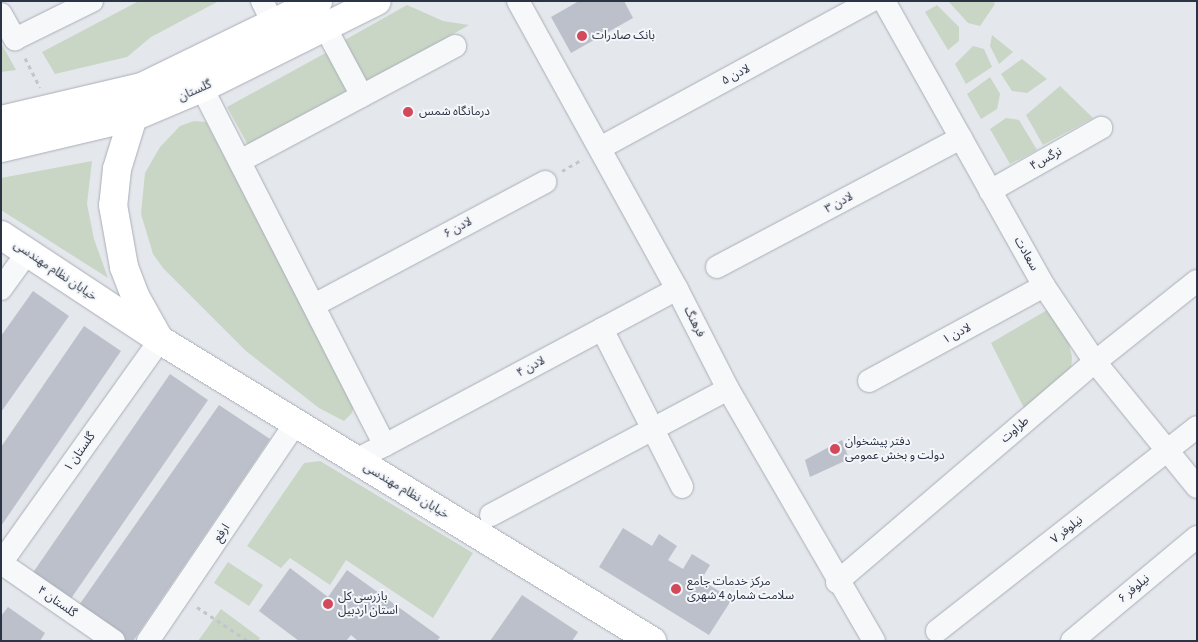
<!DOCTYPE html>
<meta charset="utf-8">
<style>
body{margin:0}
#map{position:relative;width:1198px;height:642px;overflow:hidden;background:#e4e7ec;font-family:"Source Sans 3","Noto Sans Arabic",sans-serif}
div>[style]{position:absolute}
.green>*{inset:0;background:#c9d6c5}
.building>*{inset:0;background:#bbc0ca}
.path>*{height:3px;margin-top:-1.5px;transform-origin:0;background:repeating-linear-gradient(90deg,#c2c5cb 0 4px,transparent 0 8px)}
.roads{filter:drop-shadow(0 0 1px #a9aeb7) drop-shadow(0 0 1px #a9aeb7)}
.street>*{height:22px;margin:-11px;padding:0 11px;transform-origin:11px;border-radius:11px;background:#f7f8fa}
.secondary>*{height:28px;margin:-14px;padding:0 14px;transform-origin:14px;border-radius:14px;background:#fff}
.dots>*{width:14px;height:14px;translate:-50% -50%;box-sizing:border-box;border:2px solid #f4f6f9;border-radius:50%}
span{translate:-50% -50%;white-space:nowrap;text-align:center;line-height:1.15;-webkit-text-stroke:4px #f4f6f9;paint-order:stroke}
.poi-label{font-size:12px;color:#2b3445}
.left{translate:0 -50%;text-align:left}
.street-label{font-size:12px;color:#2b3445}
.frame{position:absolute;inset:0;border:2px solid #2b3445;pointer-events:none}
</style>
<div id="map">
<div class="green">
<div style="clip-path:polygon(139px 1px,219px 1px,151px 37px,127px 57px,55px 74px,42px 52px)"></div>
<div style="clip-path:polygon(948px 1px,993px 1px,995px 4px,980px 26px,968px 23px)"></div>
<div style="clip-path:polygon(407px 5px,443px 21px,469px 25px,367px 83px,343px 41px)"></div>
<div style="clip-path:polygon(937px 5px,959px 27px,959px 41px,948px 50px,925px 12px)"></div>
<div style="clip-path:polygon(992px 35px,1013px 52px,999px 64px,990px 46px)"></div>
<div style="clip-path:polygon(1px 43px,16px 70px,1px 72px)"></div>
<div style="clip-path:polygon(973px 46px,984px 49px,992px 67px,966px 84px,955px 64px)"></div>
<div style="clip-path:polygon(331px 50px,352px 88px,248px 145px,227px 107px)"></div>
<div style="clip-path:polygon(1022px 59px,1047px 79px,1027px 93px,1012px 91px,1001px 74px)"></div>
<div style="clip-path:polygon(990px 77px,1000px 94px,997px 109px,981px 119px,967px 94px)"></div>
<div style="clip-path:polygon(1060px 86px,1093px 118px,1043px 145px,1026px 115px)"></div>
<div style="clip-path:polygon(1006px 118px,1019px 120px,1037px 150px,1010px 164px,990px 129px)"></div>
<div style="clip-path:polygon(194px 121px,206px 122px,349px 394px,354px 405px,352px 413px,344px 421px,319px 408px,246px 351px,163px 268px,153px 254px,141px 214px,145px 173px,160px 147px,180px 126px)"></div>
<div style="clip-path:polygon(92px 161px,87px 204px,94px 239px,108px 278px,1px 210px,1px 178px)"></div>
<div style="clip-path:polygon(1047px 310px,1067px 335px,1072px 357px,1071px 370px,1025px 410px,991px 343px)"></div>
<div style="clip-path:polygon(320px 461px,473px 553px,433px 618px,346px 560px,330px 585px,290px 558px,281px 568px,247px 546px,304px 463px)"></div>
<div style="clip-path:polygon(228px 562px,263px 585px,249px 606px,214px 583px)"></div>
<div style="clip-path:polygon(221px 609px,260px 638px,258px 641px,198px 641px)"></div>
</div>
<div class="building">
<div style="clip-path:polygon(579px 1px,624px 1px,633px 18px,571px 53px,551px 17px)"></div>
<div style="clip-path:polygon(33px 291px,69px 316px,1px 412px,1px 336px)"></div>
<div style="clip-path:polygon(84px 326px,121px 351px,1px 526px,1px 447px)"></div>
<div style="clip-path:polygon(170px 374px,208px 400px,70px 600px,32px 574px)"></div>
<div style="clip-path:polygon(219px 405px,270px 439px,133px 641px,124px 641px,77px 608px)"></div>
<div style="clip-path:polygon(842px 440px,849px 459px,810px 477px,805px 460px)"></div>
<div style="clip-path:polygon(623px 528px,652px 546px,659px 534px,677px 546px,668px 560px,683px 569px,692px 554px,710px 565px,701px 580px,732px 599px,709px 635px,599px 567px)"></div>
<div style="clip-path:polygon(290px 568px,328px 597px,347px 570px,440px 637px,437px 641px,358px 641px,351px 635px,346px 641px,299px 641px,259px 611px)"></div>
<div style="clip-path:polygon(522px 595px,578px 632px,572px 641px,490px 641px)"></div>
<div style="clip-path:polygon(8px 607px,45px 633px,40px 641px,1px 641px,1px 616px)"></div>
</div>
<div class="path">
<div style="left:25px;top:58px;width:33px;rotate:63deg"></div>
<div style="left:562px;top:171px;width:24px;rotate:-30deg"></div>
<div style="left:197px;top:607px;width:61px;rotate:33.7deg"></div>
</div>
<div class="roads">
<div class="street">
<div style="left:262px;top:1px;width:27px;rotate:63deg"></div>
<div style="left:518px;top:1px;width:329px;rotate:61.1deg"></div>
<div style="left:677px;top:289px;width:112px;rotate:63deg"></div>
<div style="left:728px;top:389px;width:291px;rotate:59.9deg"></div>
<div style="left:884px;top:1px;width:327px;rotate:60.7deg"></div>
<div style="left:1044px;top:286px;width:92px;rotate:56.1deg"></div>
<div style="left:1095px;top:362px;width:161px;rotate:50.8deg"></div>
<div style="left:1px;top:14px;width:29px;rotate:61deg"></div>
<div style="left:15px;top:39px;width:86px;rotate:-26.3deg"></div>
<div style="left:325px;top:27px;width:78px;rotate:61.8deg"></div>
<div style="left:202px;top:88px;width:401px;rotate:62.9deg"></div>
<div style="left:385px;top:445px;width:33px;rotate:153deg"></div>
<div style="left:600px;top:148px;width:308px;rotate:-28.5deg"></div>
<div style="left:240px;top:161px;width:244px;rotate:-28.1deg"></div>
<div style="left:990px;top:191px;width:128px;rotate:-29.6deg"></div>
<div style="left:717px;top:267px;width:276px;rotate:-27.9deg"></div>
<div style="left:1px;top:289px;width:44px;rotate:-54.2deg"></div>
<div style="left:314px;top:305px;width:262px;rotate:-28deg"></div>
<div style="left:602px;top:329px;width:177px;rotate:63.1deg"></div>
<div style="left:869px;top:381px;width:199px;rotate:-28.5deg"></div>
<div style="left:385px;top:445px;width:331px;rotate:-28.1deg"></div>
<div style="left:491px;top:515px;width:268px;rotate:-28deg"></div>
<div style="left:1px;top:563px;width:274px;rotate:-54.5deg"></div>
<div style="left:1px;top:563px;width:137px;rotate:34.6deg"></div>
<div style="left:837px;top:582px;width:339px;rotate:-40.5deg"></div>
<div style="left:1095px;top:362px;width:130px;rotate:-38.5deg"></div>
<div style="left:937px;top:631px;width:330px;rotate:-38.1deg"></div>
<div style="left:148px;top:641px;width:262px;rotate:-55.9deg"></div>
<div style="left:1072px;top:641px;width:163px;rotate:-39.8deg"></div>
</div>
<div class="secondary">
<div style="left:133px;top:117px;width:54px;rotate:107.1deg"></div>
<div style="left:117px;top:169px;width:36px;rotate:96deg"></div>
<div style="left:113px;top:205px;width:63px;rotate:79.9deg"></div>
<div style="left:124px;top:267px;width:31px;rotate:69deg"></div>
<div style="left:135px;top:296px;width:47px;rotate:60.7deg"></div>
<div style="left:1px;top:120px;width:145px;rotate:-13.2deg"></div>
<div style="left:142px;top:87px;width:196px;rotate:-26deg"></div>
<div style="left:1px;top:148px;width:136px;rotate:-13.2deg"></div>
<div style="left:133px;top:117px;width:75px;rotate:-22.8deg"></div>
<div style="left:202px;top:88px;width:195px;rotate:-26.4deg"></div>
<div style="left:1px;top:235px;width:191px;rotate:33.4deg"></div>
<div style="left:160px;top:340px;width:577px;rotate:31.46deg"></div>
</div>
</div>
<div class="dots">
<div style="left:582px;top:36px;background:#d1495b"></div>
<div style="left:408px;top:112px;background:#d1495b"></div>
<div style="left:835px;top:449px;background:#d1495b"></div>
<div style="left:676px;top:589px;background:#d1495b"></div>
<div style="left:328px;top:604px;background:#d1495b"></div>
</div>
<div class="poi-label">
<span class="left" style="left:592px;top:36px">بانک صادرات</span>
<span class="left" style="left:419px;top:112px">درمانگاه شمس</span>
<span class="left" style="left:845px;top:449px">دفتر پیشخوان<br>دولت و بخش عمومی</span>
<span class="left" style="left:687px;top:589px">مرکز خدمات جامع<br>سلامت شماره 4 شهری</span>
<span class="left" style="left:338px;top:604px">بازرسی کل<br>استان اردبیل</span>
</div>
<div class="street-label">
<span style="left:736px;top:75px;rotate:-28deg">لادن ۵</span>
<span style="left:195px;top:91px;rotate:-24deg">گلستان</span>
<span style="left:1046px;top:159px;rotate:-29deg">نرگس۴</span>
<span style="left:839px;top:203px;rotate:-28deg">لادن ۳</span>
<span style="left:458px;top:228px;rotate:-28deg">لادن ۶</span>
<span style="left:1026px;top:254px;rotate:61deg">سعادت</span>
<span style="left:55px;top:271px;rotate:34deg">خیابان نظام مهندسی</span>
<span style="left:694px;top:322px;rotate:63deg">فرهنگ</span>
<span style="left:957px;top:334px;rotate:-28deg">لادن ۱</span>
<span style="left:531px;top:367px;rotate:-28deg">لادن ۴</span>
<span style="left:1015px;top:430px;rotate:-41deg">طراوت</span>
<span style="left:80px;top:452px;rotate:-55deg">گلستان ۱</span>
<span style="left:406px;top:491px;rotate:31deg">خیابان نظام مهندسی</span>
<span style="left:1067px;top:530px;rotate:-38deg">نیلوفر ۷</span>
<span style="left:222px;top:533px;rotate:-56deg">ارفع</span>
<span style="left:1134px;top:589px;rotate:-40deg">نیلوفر ۶</span>
<span style="left:57px;top:602px;rotate:35deg">گلستان ۴</span>
</div>
<div class="frame"></div>
</div>
